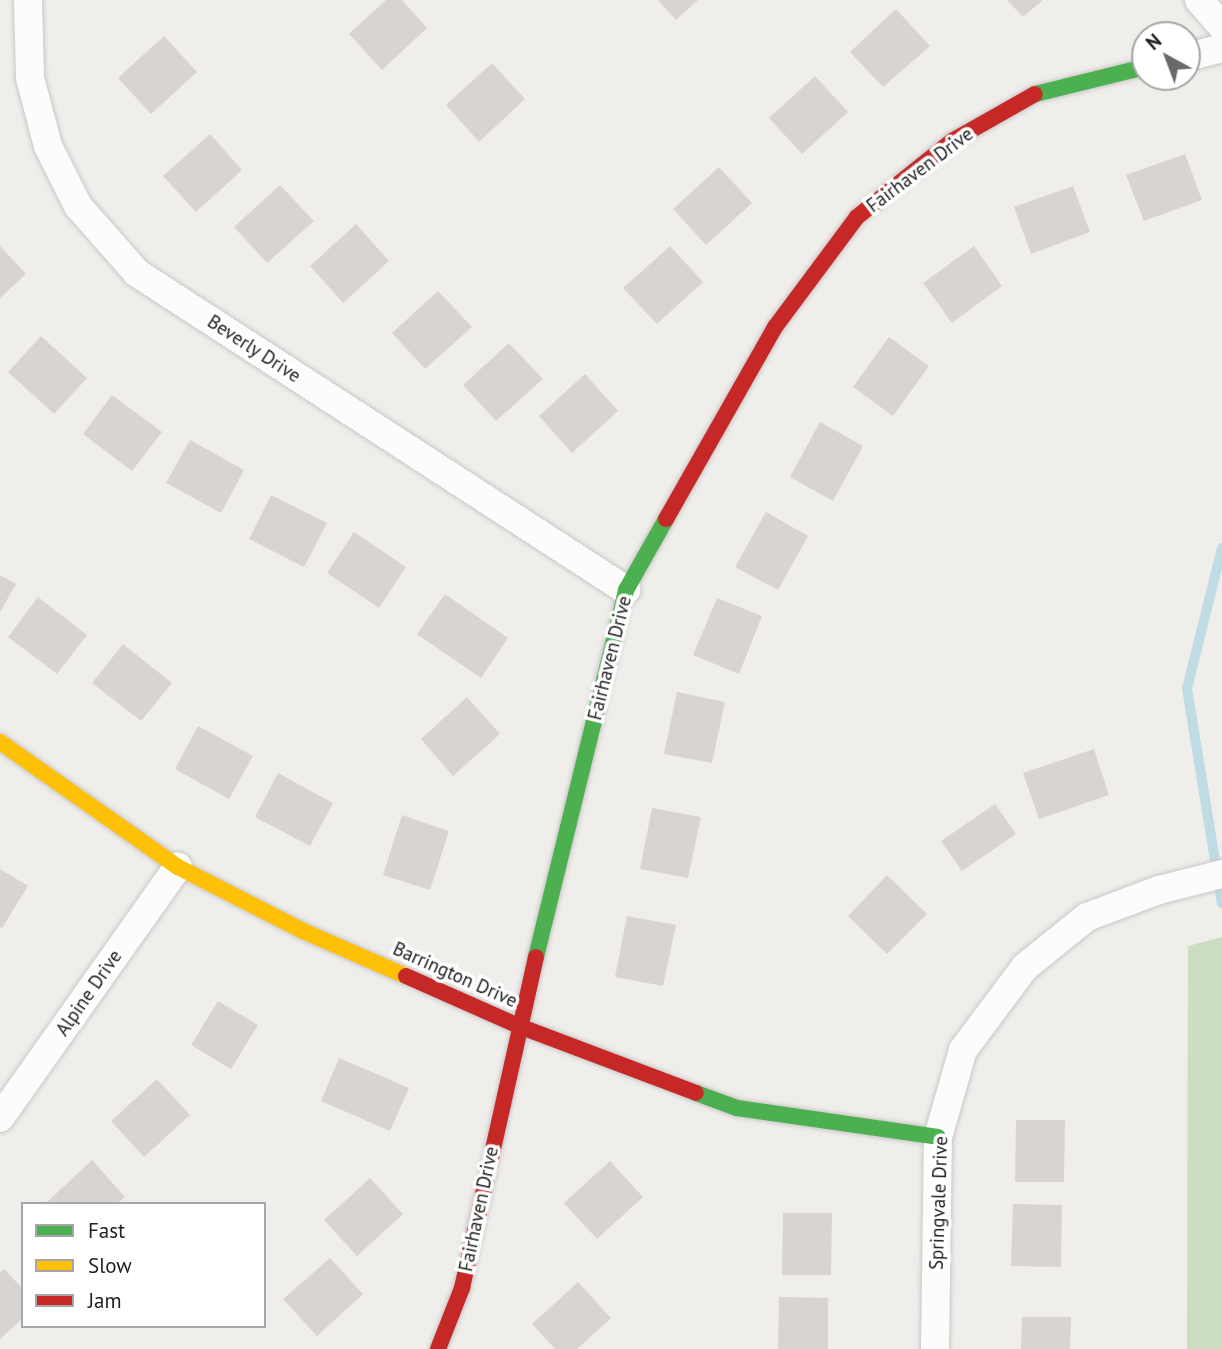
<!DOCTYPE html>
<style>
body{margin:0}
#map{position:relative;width:1222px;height:1349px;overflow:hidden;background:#f0eeeb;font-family:"PT Sans",sans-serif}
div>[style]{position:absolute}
.forest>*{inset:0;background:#cbdec1}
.stream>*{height:10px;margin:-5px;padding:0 5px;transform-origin:5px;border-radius:5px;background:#bfdbe3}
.building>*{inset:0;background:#d7d4d2}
.roads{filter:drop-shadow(0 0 2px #c9c8c7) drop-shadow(0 0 2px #c9c8c7)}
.street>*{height:28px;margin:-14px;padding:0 14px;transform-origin:14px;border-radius:14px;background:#fdfcfc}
.fast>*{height:16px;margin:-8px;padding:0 8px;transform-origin:8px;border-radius:8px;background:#4caf50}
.slow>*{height:16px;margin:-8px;padding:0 8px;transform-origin:8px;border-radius:8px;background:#ffc107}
.jam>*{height:16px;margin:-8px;padding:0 8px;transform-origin:8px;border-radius:8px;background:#c62828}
span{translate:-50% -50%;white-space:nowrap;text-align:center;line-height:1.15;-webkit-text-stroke:7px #fff;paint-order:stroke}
.street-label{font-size:19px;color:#222}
.legend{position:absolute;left:21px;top:1202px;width:245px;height:126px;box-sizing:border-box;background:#fff;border:2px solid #a7a7a7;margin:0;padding:9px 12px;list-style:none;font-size:21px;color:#222}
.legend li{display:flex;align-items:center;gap:14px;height:35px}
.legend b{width:35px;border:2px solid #a7a7a7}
.north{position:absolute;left:1131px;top:21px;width:70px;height:70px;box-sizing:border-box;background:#fff;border:2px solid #a7a7a7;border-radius:50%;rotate:319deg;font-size:19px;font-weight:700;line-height:28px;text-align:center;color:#222}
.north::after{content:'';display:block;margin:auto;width:24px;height:32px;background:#6a6968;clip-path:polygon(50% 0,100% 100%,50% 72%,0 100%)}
</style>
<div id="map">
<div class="forest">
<div style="clip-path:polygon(1222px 937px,1222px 1349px,1187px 1349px,1188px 946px)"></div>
</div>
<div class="stream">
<div style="left:1222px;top:548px;width:144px;rotate:104deg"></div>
<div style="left:1187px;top:688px;width:218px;rotate:80.8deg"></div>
</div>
<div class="building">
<div style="clip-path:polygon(386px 0,402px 0,427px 28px,382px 70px,349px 34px)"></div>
<div style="clip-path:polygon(658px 0,698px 0,676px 20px)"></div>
<div style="clip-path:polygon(1007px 0,1043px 0,1023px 17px)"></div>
<div style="clip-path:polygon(896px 9px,930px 46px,883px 87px,850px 52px)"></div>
<div style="clip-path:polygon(164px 36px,197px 72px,151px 114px,118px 78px)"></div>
<div style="clip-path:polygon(492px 63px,525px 99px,479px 142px,446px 105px)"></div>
<div style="clip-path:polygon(815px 76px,848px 112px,802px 154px,769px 118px)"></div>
<div style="clip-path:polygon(210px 134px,242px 170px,196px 212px,163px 176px)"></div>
<div style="clip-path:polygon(1185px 154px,1202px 200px,1144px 221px,1126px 175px)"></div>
<div style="clip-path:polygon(719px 167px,752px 203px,706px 245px,673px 209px)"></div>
<div style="clip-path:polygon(280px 185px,314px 221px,267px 263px,234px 227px)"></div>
<div style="clip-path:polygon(1073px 186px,1090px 232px,1031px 254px,1014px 207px)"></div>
<div style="clip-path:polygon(356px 224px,389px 261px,343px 303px,310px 266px)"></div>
<div style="clip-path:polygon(0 246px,26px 274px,0 298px)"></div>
<div style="clip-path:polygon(670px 246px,703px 282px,657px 324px,623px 288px)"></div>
<div style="clip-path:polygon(974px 246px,1002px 286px,952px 323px,923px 283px)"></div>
<div style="clip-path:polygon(438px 291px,472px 327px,425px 369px,392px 333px)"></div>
<div style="clip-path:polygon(41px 336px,87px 378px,54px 414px,8px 372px)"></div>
<div style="clip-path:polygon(889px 337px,929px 366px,893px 416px,853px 387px)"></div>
<div style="clip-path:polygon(509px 343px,543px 379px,496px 421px,463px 385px)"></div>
<div style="clip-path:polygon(585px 374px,618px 411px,572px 453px,539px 416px)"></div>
<div style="clip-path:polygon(112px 395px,162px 432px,132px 471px,83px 434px)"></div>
<div style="clip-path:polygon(820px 422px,863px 446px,833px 501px,790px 477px)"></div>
<div style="clip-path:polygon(190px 440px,244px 470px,221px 513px,166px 483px)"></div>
<div style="clip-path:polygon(271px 495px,327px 523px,304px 567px,249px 539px)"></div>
<div style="clip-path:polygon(766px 512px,808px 536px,778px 590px,735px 567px)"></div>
<div style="clip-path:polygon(354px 532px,406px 567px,379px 608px,327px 573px)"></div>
<div style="clip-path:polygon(0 575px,16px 584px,0 612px)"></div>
<div style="clip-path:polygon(445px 594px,508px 638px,481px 678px,417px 634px)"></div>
<div style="clip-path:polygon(38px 597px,87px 635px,57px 674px,8px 637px)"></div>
<div style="clip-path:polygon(717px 598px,762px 616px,739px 674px,693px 655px)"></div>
<div style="clip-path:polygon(123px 644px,172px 683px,141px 721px,92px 683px)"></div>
<div style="clip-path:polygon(677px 692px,725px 702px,712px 763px,664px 754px)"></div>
<div style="clip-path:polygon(467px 697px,500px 734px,453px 776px,421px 739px)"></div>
<div style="clip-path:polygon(198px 726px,253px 756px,229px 799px,175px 769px)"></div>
<div style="clip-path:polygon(1094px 749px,1109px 795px,1039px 819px,1023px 773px)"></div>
<div style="clip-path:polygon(278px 773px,333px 803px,310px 846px,255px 817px)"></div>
<div style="clip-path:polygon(995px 804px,1016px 834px,962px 871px,941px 841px)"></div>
<div style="clip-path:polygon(652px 808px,701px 817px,688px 878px,640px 869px)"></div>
<div style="clip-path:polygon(402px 815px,449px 831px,430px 890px,383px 875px)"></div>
<div style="clip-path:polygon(0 869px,28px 886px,2px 928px,0 927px)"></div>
<div style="clip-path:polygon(887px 875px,927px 914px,887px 954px,848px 916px)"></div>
<div style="clip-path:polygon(627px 916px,676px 925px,663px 986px,615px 977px)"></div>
<div style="clip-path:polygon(218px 1001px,258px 1025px,231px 1069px,191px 1045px)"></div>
<div style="clip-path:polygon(339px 1058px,409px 1088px,390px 1131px,321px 1101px)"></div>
<div style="clip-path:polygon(157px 1079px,190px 1115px,144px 1157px,111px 1121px)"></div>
<div style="clip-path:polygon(1016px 1120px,1065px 1120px,1064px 1182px,1015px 1182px)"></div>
<div style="clip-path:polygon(92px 1160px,125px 1197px,117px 1204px,45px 1204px)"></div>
<div style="clip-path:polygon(610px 1161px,643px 1197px,597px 1239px,564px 1203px)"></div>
<div style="clip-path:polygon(370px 1178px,403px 1214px,357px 1256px,324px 1220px)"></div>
<div style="clip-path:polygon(1013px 1204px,1062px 1205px,1061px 1267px,1011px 1266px)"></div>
<div style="clip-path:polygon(783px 1213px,832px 1213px,831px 1275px,782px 1275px)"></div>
<div style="clip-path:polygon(330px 1258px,363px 1294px,317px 1336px,283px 1299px)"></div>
<div style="clip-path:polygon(4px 1269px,23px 1289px,23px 1318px,0 1339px,0 1273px)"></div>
<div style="clip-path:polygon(578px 1282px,611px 1318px,577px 1349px,555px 1349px,532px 1324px)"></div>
<div style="clip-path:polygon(779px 1297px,828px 1298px,828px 1349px,778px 1349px)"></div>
<div style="clip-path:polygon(1022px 1317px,1071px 1317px,1070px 1349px,1021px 1349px)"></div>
</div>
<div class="roads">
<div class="street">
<div style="left:28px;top:0;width:78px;rotate:88.5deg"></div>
<div style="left:30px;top:78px;width:70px;rotate:75.2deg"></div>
<div style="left:48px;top:146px;width:67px;rotate:63.4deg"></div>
<div style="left:78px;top:206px;width:89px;rotate:48.6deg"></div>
<div style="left:137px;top:273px;width:583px;rotate:32.95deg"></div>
<div style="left:1199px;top:0;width:35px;rotate:49deg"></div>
<div style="left:1187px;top:57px;width:36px;rotate:-14deg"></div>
<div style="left:0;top:1118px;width:308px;rotate:-54.7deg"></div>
<div style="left:935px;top:1349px;width:212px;rotate:-89.2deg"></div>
<div style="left:938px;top:1137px;width:91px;rotate:-74deg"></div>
<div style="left:963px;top:1050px;width:104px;rotate:-53.2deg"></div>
<div style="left:1025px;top:967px;width:80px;rotate:-38.9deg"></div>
<div style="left:1087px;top:917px;width:77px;rotate:-20.6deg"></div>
<div style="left:1159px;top:890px;width:65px;rotate:-14.3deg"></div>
</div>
<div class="fast">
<div style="left:1035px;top:94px;width:113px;rotate:-13.8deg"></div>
<div style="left:536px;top:957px;width:378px;rotate:-76.2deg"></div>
<div style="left:626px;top:590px;width:81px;rotate:-60.6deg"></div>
<div style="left:696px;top:1093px;width:44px;rotate:20.1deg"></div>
<div style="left:737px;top:1108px;width:203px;rotate:8.2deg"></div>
</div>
<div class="slow">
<div style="left:0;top:742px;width:218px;rotate:35.1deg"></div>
<div style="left:178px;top:867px;width:140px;rotate:27.1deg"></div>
<div style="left:303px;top:931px;width:112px;rotate:23.6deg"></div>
</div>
<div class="jam">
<div style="left:666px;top:519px;width:221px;rotate:-60.4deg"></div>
<div style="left:775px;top:327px;width:137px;rotate:-53.3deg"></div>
<div style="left:857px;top:217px;width:122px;rotate:-38.7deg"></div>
<div style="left:952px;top:141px;width:95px;rotate:-29.5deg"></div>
<div style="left:406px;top:976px;width:124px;rotate:23.9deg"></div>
<div style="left:519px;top:1026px;width:189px;rotate:20.7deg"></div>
<div style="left:438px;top:1349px;width:66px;rotate:-68.5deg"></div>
<div style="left:462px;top:1288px;width:339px;rotate:-77.4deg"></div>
</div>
</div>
<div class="street-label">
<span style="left:920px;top:170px;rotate:-37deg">Fairhaven Drive</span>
<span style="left:254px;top:349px;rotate:33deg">Beverly Drive</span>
<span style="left:610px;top:658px;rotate:-76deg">Fairhaven Drive</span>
<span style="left:455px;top:975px;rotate:24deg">Barrington Drive</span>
<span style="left:89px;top:993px;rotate:-55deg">Alpine Drive</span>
<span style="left:939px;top:1203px;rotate:-88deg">Springvale Drive</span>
<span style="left:479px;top:1209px;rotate:-78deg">Fairhaven Drive</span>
</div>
<ul class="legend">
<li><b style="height:9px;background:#4caf50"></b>Fast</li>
<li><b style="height:9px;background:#ffc107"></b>Slow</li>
<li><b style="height:9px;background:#c62828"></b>Jam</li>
</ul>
<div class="north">N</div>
</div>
